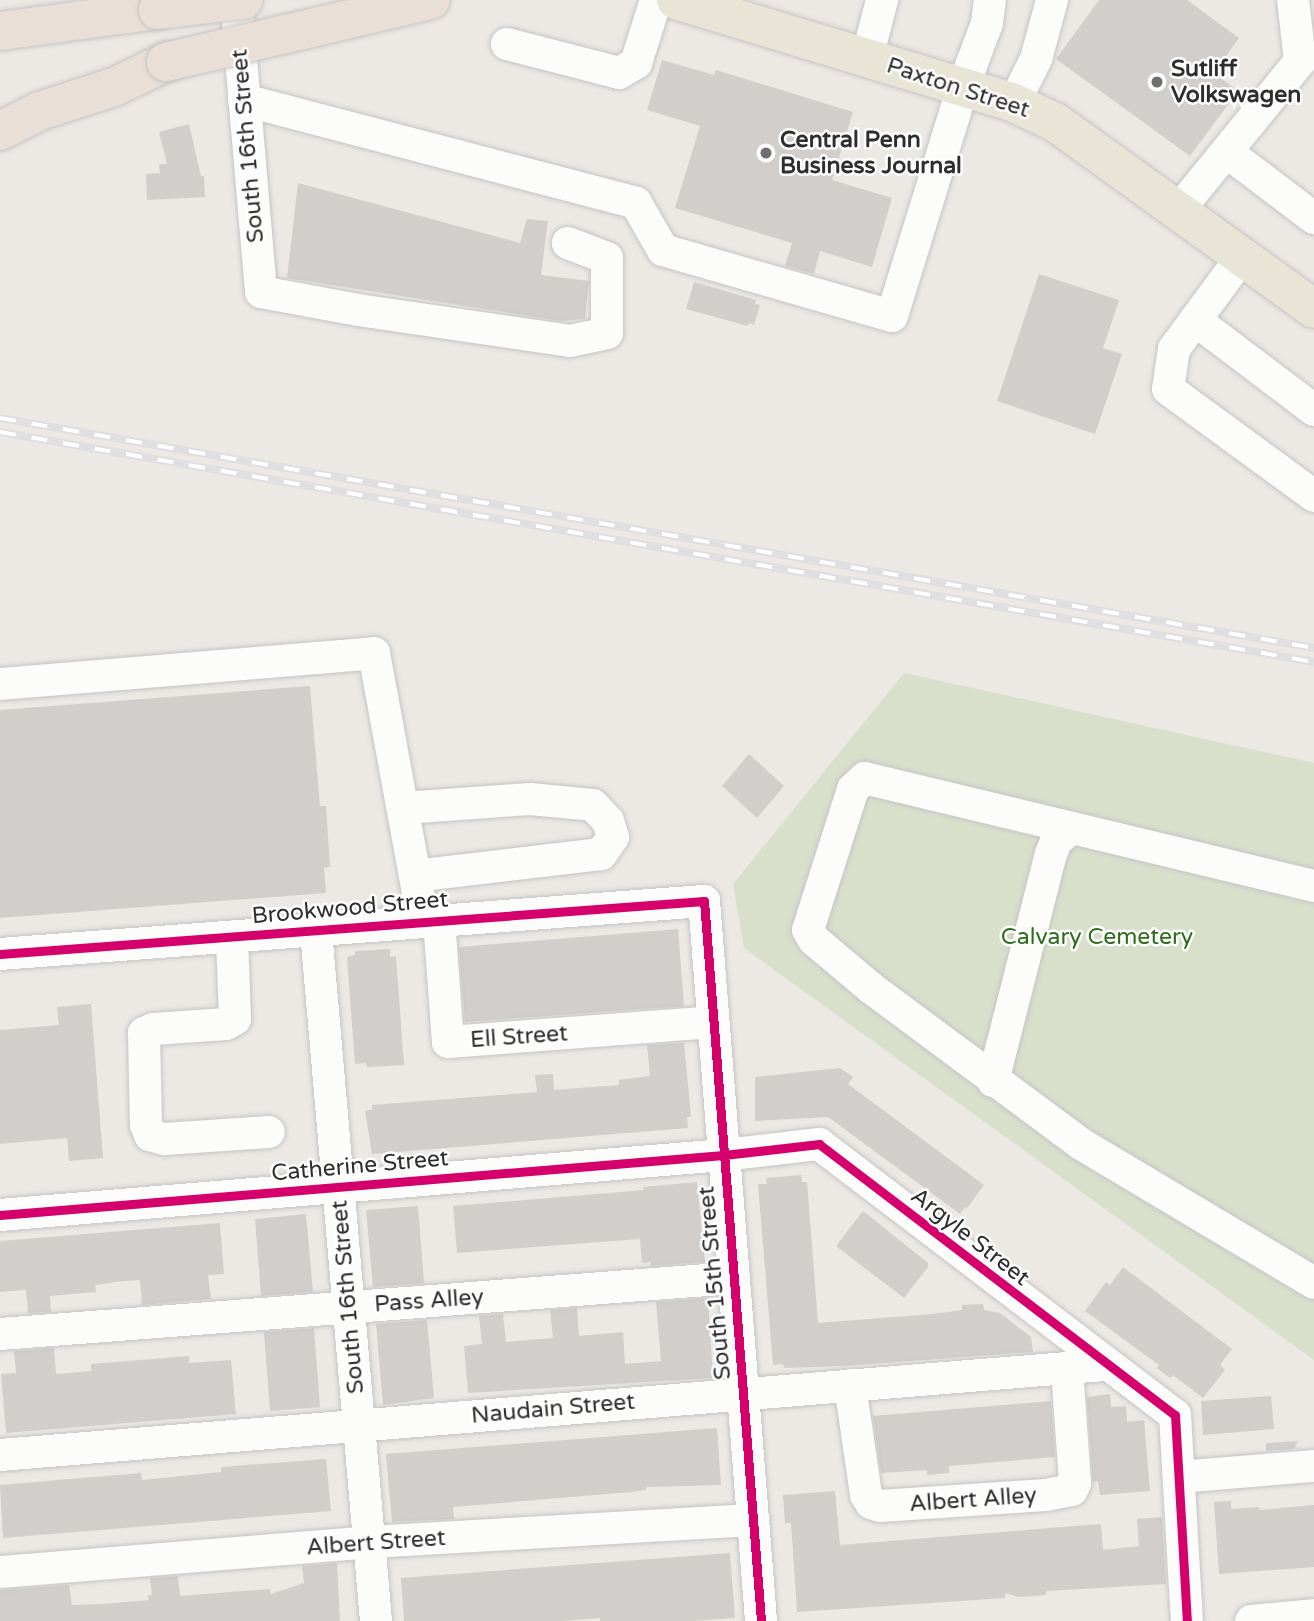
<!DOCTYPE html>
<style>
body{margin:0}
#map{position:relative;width:1314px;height:1621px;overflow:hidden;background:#ece8e4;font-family:"Varela Round",sans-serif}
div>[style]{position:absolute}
.cemetery>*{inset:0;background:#d8e0cc}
.building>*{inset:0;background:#d1cecb}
.roads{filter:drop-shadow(0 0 2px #c5c4c5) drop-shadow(0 0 2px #c5c4c5)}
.minor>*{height:32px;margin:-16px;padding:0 16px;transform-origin:16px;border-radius:16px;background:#fcfcfb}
.major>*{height:38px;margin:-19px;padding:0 19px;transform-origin:19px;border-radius:19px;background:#e8e4d6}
.highway>*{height:38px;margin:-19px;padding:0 19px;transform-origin:19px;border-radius:19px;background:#eadfd6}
.rail>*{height:8px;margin-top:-4px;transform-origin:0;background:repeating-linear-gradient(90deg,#fff 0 16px,#dfdfe1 0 32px);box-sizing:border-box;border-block:2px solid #dfdfe1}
.bridges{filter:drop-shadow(0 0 2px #c6c5c4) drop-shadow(0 0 2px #c6c5c4)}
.highway-bridge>*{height:38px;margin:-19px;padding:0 19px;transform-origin:19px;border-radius:19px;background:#eadfd6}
.cycleway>*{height:9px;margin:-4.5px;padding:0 4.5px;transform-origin:4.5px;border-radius:4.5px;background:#d6006c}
.dots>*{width:19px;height:19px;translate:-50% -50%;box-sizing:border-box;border:4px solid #fff;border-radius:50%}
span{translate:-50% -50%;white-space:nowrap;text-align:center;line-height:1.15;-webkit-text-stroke:5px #fff;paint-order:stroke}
.poi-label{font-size:23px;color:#2e2e2e;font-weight:700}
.left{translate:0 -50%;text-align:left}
.street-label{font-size:23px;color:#2e2e2e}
.park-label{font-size:23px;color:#2c6e1b}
</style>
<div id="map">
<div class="cemetery">
<div style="clip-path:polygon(904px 673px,1314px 763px,1314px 1360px,744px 948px,733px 884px)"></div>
</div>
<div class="building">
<div style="clip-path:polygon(1099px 0,1187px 0,1239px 38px,1214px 73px,1238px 91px,1190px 156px,1056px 59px)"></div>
<div style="clip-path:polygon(662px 60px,714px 75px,716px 70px,853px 112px,832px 180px,892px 198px,872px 267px,820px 251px,814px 274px,785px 266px,792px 243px,675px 208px,700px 126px,647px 110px)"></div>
<div style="clip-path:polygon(189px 124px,201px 176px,204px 176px,205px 197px,147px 200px,146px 174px,160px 173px,159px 164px,167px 164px,159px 132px)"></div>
<div style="clip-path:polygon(298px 183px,520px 243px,527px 219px,548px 221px,541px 275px,589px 281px,585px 319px,560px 321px,287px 278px)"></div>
<div style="clip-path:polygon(1039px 274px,1119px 300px,1103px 348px,1122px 354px,1095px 434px,997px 401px)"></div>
<div style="clip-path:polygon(694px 282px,756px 300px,755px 304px,760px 305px,754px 325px,749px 323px,748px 326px,686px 309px)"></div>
<div style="clip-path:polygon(310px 686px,320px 806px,326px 806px,330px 867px,324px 868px,326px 893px,0 918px,0 710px)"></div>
<div style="clip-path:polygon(749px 754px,784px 786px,757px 818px,722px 786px)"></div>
<div style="clip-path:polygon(678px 929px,684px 1006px,465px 1022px,459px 947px)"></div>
<div style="clip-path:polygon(390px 949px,390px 957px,396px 956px,404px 1065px,367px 1067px,366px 1063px,355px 1064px,347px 957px,355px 955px,355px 951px)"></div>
<div style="clip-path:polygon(91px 1004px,103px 1158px,69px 1161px,67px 1138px,0 1144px,0 1030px,59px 1025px,57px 1007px)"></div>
<div style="clip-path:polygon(684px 1043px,691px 1117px,687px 1117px,688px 1128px,372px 1154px,365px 1111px,372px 1110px,372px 1105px,537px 1092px,535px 1075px,553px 1074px,554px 1090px,619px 1085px,619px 1080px,650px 1076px,647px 1045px)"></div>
<div style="clip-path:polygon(840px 1068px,853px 1077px,848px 1084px,984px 1185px,967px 1208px,965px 1207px,960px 1214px,828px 1117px,755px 1121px,755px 1077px)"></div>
<div style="clip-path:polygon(801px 1175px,802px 1182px,807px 1182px,818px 1323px,933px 1314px,962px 1310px,962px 1305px,983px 1304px,984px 1310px,1000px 1313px,1031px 1337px,1033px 1352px,844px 1366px,784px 1368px,783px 1364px,773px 1365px,758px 1184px,767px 1184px,766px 1178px)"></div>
<div style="clip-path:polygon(697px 1182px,705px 1262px,651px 1266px,651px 1262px,642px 1263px,640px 1239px,457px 1253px,453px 1206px,644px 1190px,643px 1187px)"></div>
<div style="clip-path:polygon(418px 1206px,424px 1283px,373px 1287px,366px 1210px)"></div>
<div style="clip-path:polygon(863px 1211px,928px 1263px,928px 1267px,904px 1298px,836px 1246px)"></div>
<div style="clip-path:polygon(306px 1214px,313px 1292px,261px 1296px,255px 1219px)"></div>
<div style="clip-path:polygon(220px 1223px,224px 1274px,208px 1275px,211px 1299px,142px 1305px,140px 1280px,123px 1281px,95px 1285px,96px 1292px,50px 1296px,51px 1312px,28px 1313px,26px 1290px,0 1292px,0 1241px)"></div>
<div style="clip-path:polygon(1123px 1267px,1232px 1349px,1220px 1365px,1225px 1370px,1203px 1398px,1173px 1375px,1170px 1378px,1157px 1368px,1159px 1365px,1085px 1311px,1106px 1282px,1110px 1285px)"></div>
<div style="clip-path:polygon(708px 1298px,713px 1378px,468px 1393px,464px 1346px,482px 1344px,479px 1316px,503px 1314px,506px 1342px,553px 1338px,550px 1310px,577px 1308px,579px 1336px,623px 1332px,625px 1364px,661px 1361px,656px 1302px)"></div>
<div style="clip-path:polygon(427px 1320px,434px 1398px,383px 1405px,376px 1324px)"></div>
<div style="clip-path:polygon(314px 1328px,320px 1407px,270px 1411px,264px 1332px)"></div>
<div style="clip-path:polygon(54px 1348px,56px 1374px,91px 1371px,91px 1364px,189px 1356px,189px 1363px,231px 1360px,236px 1414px,6px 1433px,1px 1374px,16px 1373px,14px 1351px)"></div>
<div style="clip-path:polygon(1110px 1394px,1111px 1407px,1126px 1406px,1127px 1422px,1144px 1420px,1150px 1491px,1100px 1495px,1098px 1481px,1093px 1482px,1087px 1397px)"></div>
<div style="clip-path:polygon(1271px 1396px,1274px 1429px,1203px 1435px,1201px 1401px)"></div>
<div style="clip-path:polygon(1051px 1401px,1055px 1457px,949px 1466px,949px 1473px,927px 1475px,927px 1470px,881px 1473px,873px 1416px)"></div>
<div style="clip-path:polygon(717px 1428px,721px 1485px,646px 1487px,646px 1490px,631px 1492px,453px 1507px,454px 1519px,392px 1522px,386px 1454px)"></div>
<div style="clip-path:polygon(1298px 1441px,1294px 1449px,1266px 1451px,1266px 1443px)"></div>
<div style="clip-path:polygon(326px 1459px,331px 1511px,3px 1538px,0 1485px,141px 1473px,142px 1480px,221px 1472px,221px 1467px)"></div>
<div style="clip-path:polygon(835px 1491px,840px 1545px,1101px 1524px,1103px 1550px,1139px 1546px,1137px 1519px,1162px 1517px,1166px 1584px,1046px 1591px,1046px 1595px,1019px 1597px,1005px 1593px,1005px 1598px,797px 1612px,791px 1523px,785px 1523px,783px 1495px)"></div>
<div style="clip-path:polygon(1231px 1501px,1231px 1509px,1259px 1507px,1260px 1510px,1314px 1505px,1314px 1567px,1219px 1574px,1214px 1502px)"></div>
<div style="clip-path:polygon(730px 1553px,735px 1618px,692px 1621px,600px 1621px,600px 1618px,563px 1621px,404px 1621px,401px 1578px)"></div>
<div style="clip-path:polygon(337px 1563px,340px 1621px,0 1621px,0 1590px,69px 1585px,72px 1605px,103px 1604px,149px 1600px,148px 1595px,152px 1595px,150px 1578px,178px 1576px,180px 1596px,270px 1589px,271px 1594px,304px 1583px,302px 1566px)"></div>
</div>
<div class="roads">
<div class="minor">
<div style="left:236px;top:0;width:293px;rotate:85.1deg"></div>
<div style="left:261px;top:292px;width:99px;rotate:10.5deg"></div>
<div style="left:358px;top:310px;width:214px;rotate:8.3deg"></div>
<div style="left:570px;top:341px;width:38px;rotate:-12deg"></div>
<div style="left:607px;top:333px;width:75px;rotate:-90deg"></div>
<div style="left:607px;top:258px;width:42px;rotate:-159deg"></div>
<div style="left:507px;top:44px;width:116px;rotate:14.5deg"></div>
<div style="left:619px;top:73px;width:20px;rotate:-30deg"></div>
<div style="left:636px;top:63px;width:66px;rotate:-72.4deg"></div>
<div style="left:867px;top:58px;width:60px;rotate:-75.5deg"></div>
<div style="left:244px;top:100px;width:405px;rotate:14.7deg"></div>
<div style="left:636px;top:203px;width:54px;rotate:60.1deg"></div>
<div style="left:663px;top:250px;width:238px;rotate:16.1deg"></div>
<div style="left:892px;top:316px;width:240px;rotate:-72.8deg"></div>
<div style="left:963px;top:87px;width:68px;rotate:-69.4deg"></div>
<div style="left:987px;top:23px;width:23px;rotate:-83deg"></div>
<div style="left:1014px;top:103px;width:49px;rotate:-63.4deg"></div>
<div style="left:1036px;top:59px;width:61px;rotate:-74.8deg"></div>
<div style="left:1228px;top:153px;width:108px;rotate:37.1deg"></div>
<div style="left:1177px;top:212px;width:195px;rotate:-50.8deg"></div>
<div style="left:1300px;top:61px;width:61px;rotate:-96.5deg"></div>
<div style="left:1241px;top:258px;width:113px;rotate:126.4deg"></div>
<div style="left:1174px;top:349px;width:40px;rotate:98.5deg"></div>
<div style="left:1168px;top:389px;width:181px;rotate:36.2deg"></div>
<div style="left:1195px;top:320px;width:149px;rotate:37.1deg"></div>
<div style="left:0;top:684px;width:375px;rotate:-4.7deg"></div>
<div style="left:374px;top:653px;width:272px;rotate:79.6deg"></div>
<div style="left:403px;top:808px;width:127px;rotate:-4.1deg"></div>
<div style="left:530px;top:799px;width:63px;rotate:5.4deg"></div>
<div style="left:593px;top:805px;width:22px;rotate:47deg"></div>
<div style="left:608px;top:821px;width:17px;rotate:73deg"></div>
<div style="left:613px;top:837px;width:21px;rotate:125deg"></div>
<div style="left:601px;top:854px;width:187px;rotate:173.3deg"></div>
<div style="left:1314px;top:886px;width:462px;rotate:-166.5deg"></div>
<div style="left:865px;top:778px;width:16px;rotate:137deg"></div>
<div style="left:853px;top:789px;width:148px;rotate:107.7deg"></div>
<div style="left:808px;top:930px;width:12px;rotate:59deg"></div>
<div style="left:814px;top:940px;width:75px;rotate:40.1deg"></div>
<div style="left:871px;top:988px;width:262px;rotate:36.6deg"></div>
<div style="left:1081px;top:1144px;width:271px;rotate:30.8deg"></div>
<div style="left:439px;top:920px;width:122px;rotate:85.8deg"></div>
<div style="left:448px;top:1042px;width:266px;rotate:-4.3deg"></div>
<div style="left:316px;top:931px;width:693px;rotate:85.03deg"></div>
<div style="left:232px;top:937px;width:82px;rotate:87.9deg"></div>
<div style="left:235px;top:1019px;width:10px;rotate:151deg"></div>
<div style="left:226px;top:1024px;width:73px;rotate:176.1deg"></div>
<div style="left:153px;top:1029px;width:10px;rotate:156deg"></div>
<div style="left:144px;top:1033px;width:92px;rotate:88.8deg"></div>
<div style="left:146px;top:1125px;width:11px;rotate:68deg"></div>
<div style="left:150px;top:1135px;width:15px;rotate:16deg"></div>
<div style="left:164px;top:1139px;width:105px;rotate:-3.8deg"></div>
<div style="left:0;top:954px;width:706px;rotate:-4.31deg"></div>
<div style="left:704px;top:901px;width:722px;rotate:85.47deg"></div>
<div style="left:993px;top:1081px;width:234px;rotate:-75.7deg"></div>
<div style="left:1051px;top:854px;width:14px;rotate:-69deg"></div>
<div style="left:1056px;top:841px;width:17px;rotate:-40deg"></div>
<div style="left:0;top:1215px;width:726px;rotate:-4.74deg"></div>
<div style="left:724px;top:1155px;width:96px;rotate:-6.6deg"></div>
<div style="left:819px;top:1144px;width:447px;rotate:37.3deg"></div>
<div style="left:1175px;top:1415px;width:206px;rotate:86.7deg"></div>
<div style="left:0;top:1334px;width:735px;rotate:-4.37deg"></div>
<div style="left:850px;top:1385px;width:111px;rotate:81.7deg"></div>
<div style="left:866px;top:1495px;width:9px;rotate:58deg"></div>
<div style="left:871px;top:1503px;width:9px;rotate:18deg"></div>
<div style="left:880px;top:1506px;width:166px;rotate:-3.8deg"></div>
<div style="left:1046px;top:1495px;width:26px;rotate:-11deg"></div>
<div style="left:1072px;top:1490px;width:8px;rotate:-67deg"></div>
<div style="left:1075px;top:1483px;width:115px;rotate:-94deg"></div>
<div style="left:0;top:1455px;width:1109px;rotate:-4.66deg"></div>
<div style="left:1179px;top:1477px;width:135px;rotate:-4.7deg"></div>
<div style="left:0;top:1572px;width:370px;rotate:-4.6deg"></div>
<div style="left:369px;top:1542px;width:385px;rotate:-3.3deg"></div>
<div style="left:1251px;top:1621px;width:63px;rotate:-5.4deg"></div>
</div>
<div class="major">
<div style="left:676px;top:0;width:353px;rotate:16.9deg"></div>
<div style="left:1014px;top:103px;width:45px;rotate:24.9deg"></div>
<div style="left:1055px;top:122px;width:319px;rotate:35.8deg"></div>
</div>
<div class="highway">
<div style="left:0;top:31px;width:159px;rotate:-7.6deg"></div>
<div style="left:0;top:131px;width:45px;rotate:-26.6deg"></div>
<div style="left:40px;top:111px;width:78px;rotate:-18deg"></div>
<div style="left:114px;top:87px;width:58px;rotate:-25.7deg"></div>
</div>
</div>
<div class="rail">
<div style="left:0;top:418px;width:1334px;rotate:9.93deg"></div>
<div style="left:0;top:432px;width:1334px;rotate:9.93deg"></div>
</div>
<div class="bridges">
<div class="highway-bridge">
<div style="left:158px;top:10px;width:86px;rotate:-6.7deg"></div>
<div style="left:166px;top:62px;width:272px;rotate:-13.2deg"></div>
</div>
</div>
<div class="cycleway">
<div style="left:0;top:954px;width:706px;rotate:-4.31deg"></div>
<div style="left:704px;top:901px;width:722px;rotate:85.47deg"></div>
<div style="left:0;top:1215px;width:726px;rotate:-4.74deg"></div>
<div style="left:724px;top:1155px;width:96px;rotate:-6.6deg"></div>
<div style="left:819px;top:1144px;width:447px;rotate:37.3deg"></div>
<div style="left:1175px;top:1415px;width:206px;rotate:86.7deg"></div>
</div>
<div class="dots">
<div style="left:1157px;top:82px;background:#706f6e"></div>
<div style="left:766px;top:153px;background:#706f6e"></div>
</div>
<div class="poi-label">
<span class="left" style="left:1171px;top:82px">Sutliff<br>Volkswagen</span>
<span class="left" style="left:780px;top:153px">Central Penn<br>Business Journal</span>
</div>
<div class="street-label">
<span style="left:958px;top:88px;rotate:18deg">Paxton Street</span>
<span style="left:248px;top:146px;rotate:-95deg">South 16th Street</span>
<span style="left:350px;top:908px;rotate:-5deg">Brookwood Street</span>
<span style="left:519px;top:1037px;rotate:-4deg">Ell Street</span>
<span style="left:360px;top:1166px;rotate:-5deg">Catherine Street</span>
<span style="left:970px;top:1237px;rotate:38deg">Argyle Street</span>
<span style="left:715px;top:1283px;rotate:-95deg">South 15th Street</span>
<span style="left:348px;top:1297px;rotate:-95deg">South 16th Street</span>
<span style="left:429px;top:1301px;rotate:-4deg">Pass Alley</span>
<span style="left:553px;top:1409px;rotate:-5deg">Naudain Street</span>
<span style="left:973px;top:1500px;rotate:-4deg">Albert Alley</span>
<span style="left:376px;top:1543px;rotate:-4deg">Albert Street</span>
</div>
<div class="park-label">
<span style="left:1097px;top:937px">Calvary Cemetery</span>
</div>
</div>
